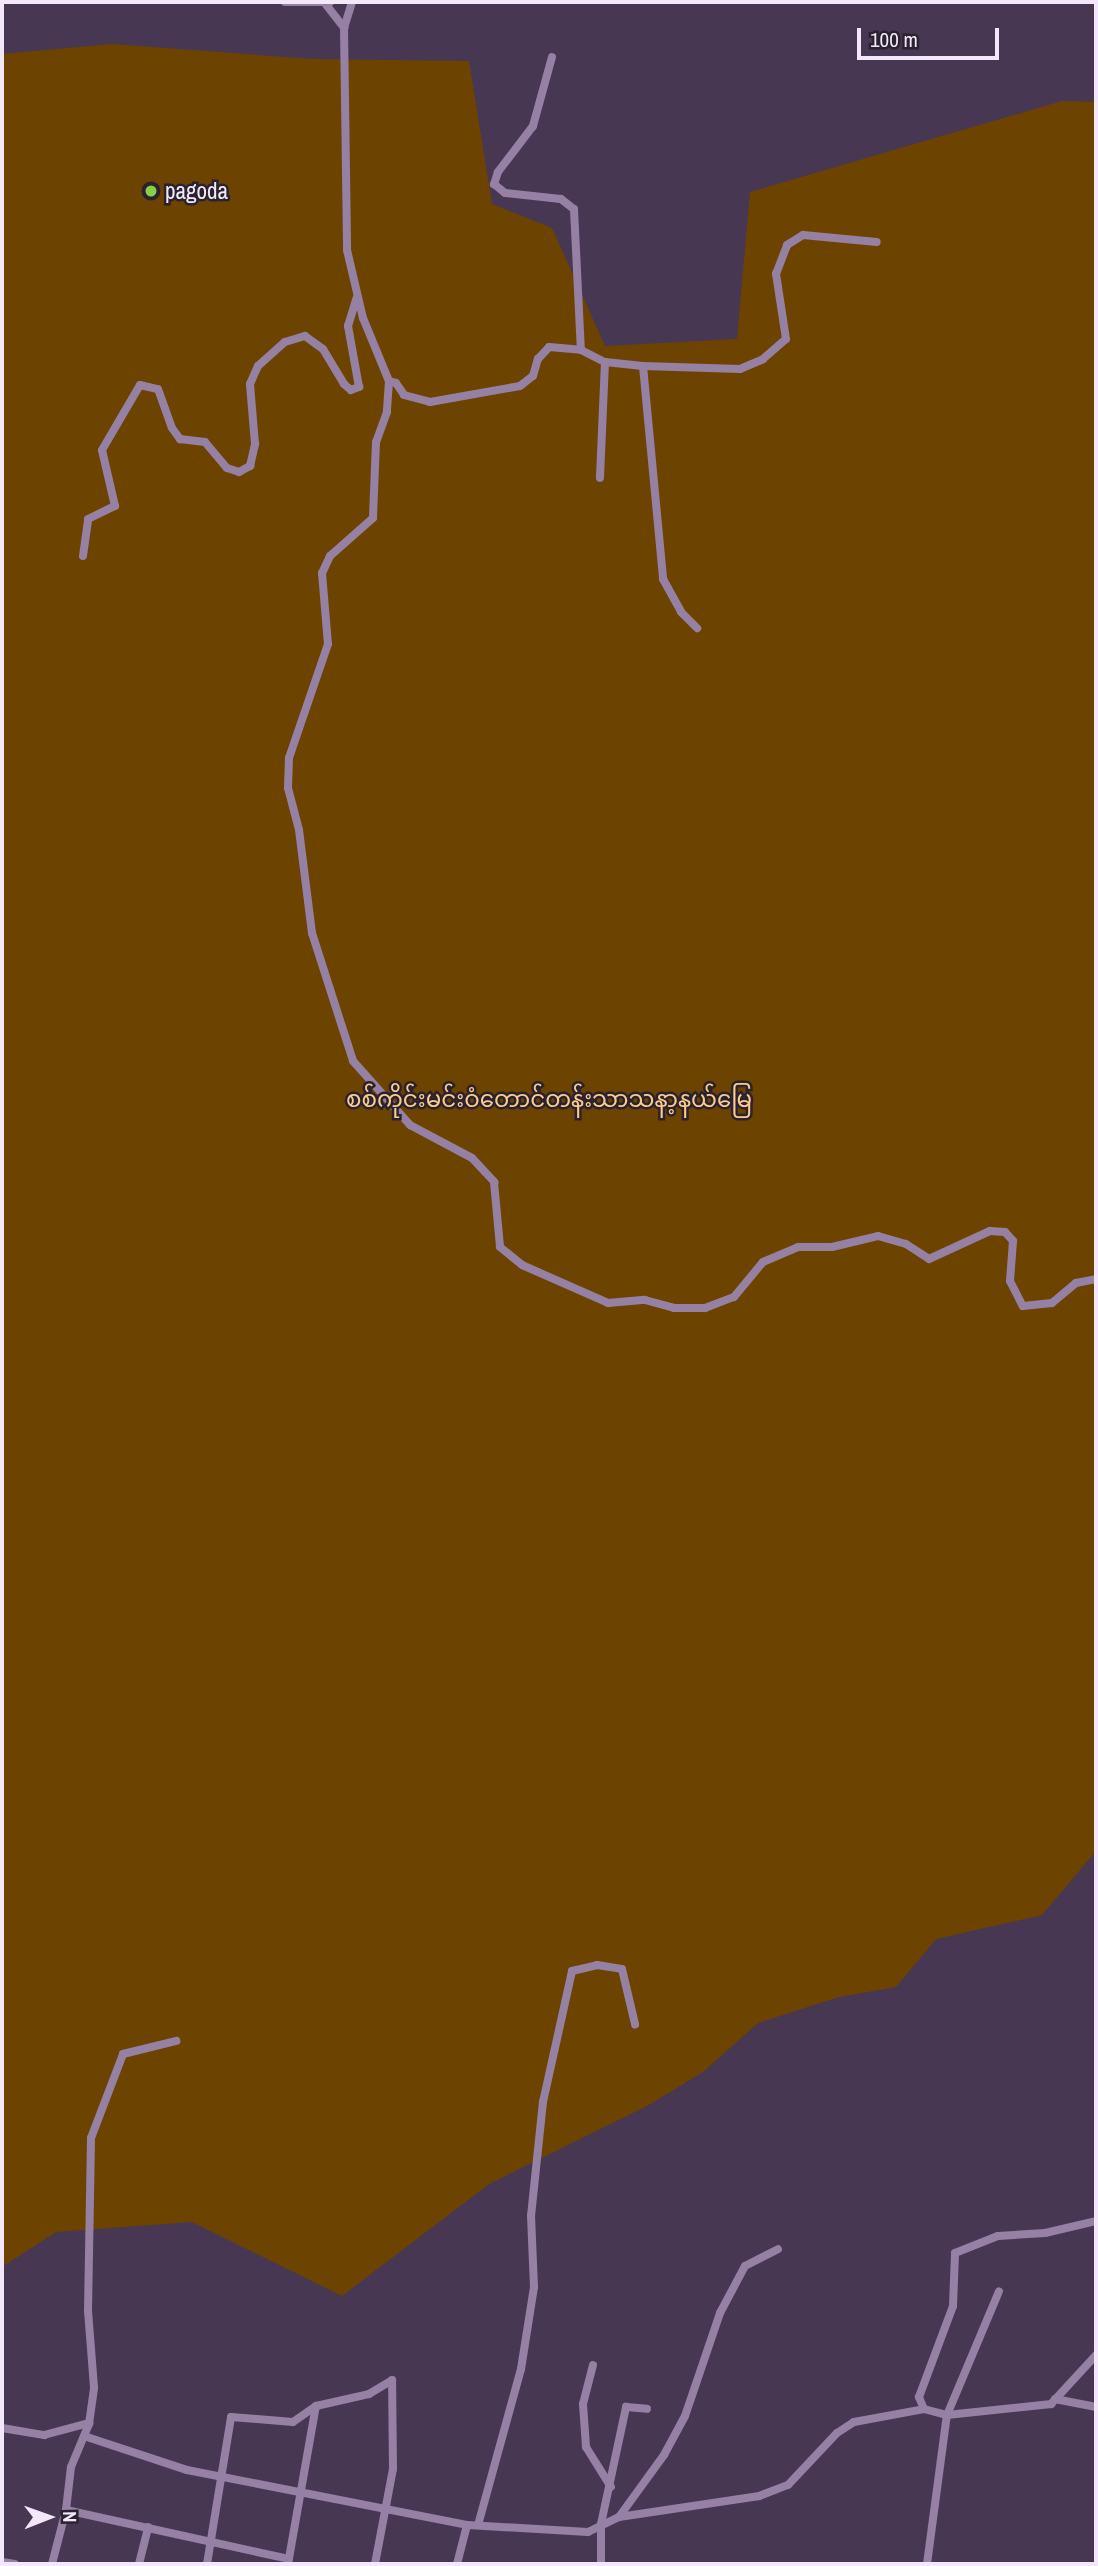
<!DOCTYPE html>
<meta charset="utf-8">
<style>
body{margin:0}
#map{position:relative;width:1098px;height:2566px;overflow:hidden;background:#483753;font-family:"Archivo Narrow","Noto Sans Myanmar",sans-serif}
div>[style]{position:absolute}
.green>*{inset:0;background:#6c4400}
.minor>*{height:8px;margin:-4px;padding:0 4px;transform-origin:4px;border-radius:4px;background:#9680a4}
.dots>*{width:19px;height:19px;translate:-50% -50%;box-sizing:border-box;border:4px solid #2a222f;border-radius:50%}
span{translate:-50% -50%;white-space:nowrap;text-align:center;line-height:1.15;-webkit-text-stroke:5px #2a222f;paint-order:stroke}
.poi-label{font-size:23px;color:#f3e8fa}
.left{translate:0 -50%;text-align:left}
.park-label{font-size:23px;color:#fbca8d}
.frame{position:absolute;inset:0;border:4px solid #f3e8fa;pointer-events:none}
.north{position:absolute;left:14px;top:2482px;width:70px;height:70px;-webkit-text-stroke:5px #2a222f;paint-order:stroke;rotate:89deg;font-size:19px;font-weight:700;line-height:28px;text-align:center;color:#f3e8fa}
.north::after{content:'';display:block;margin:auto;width:24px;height:32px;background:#f3e8fa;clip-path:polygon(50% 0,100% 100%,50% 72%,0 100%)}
.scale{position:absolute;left:857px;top:28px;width:142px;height:32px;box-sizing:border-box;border:4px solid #f3e8fa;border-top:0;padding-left:9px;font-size:21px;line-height:24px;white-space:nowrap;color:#f3e8fa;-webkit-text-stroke:5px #2a222f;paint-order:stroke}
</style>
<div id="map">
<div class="green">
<div style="clip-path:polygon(112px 44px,311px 59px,469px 61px,492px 204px,552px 228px,605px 346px,737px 339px,750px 192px,1062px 101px,1096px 102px,1096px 1851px,1042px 1915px,936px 1939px,896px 1987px,839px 1997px,758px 2023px,703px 2072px,647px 2106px,489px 2184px,342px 2296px,192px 2222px,56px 2232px,2px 2267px,2px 54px)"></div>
</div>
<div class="minor">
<div style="left:285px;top:2px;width:45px"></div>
<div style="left:324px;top:2px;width:33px;rotate:52deg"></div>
<div style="left:352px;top:2px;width:27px;rotate:107deg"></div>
<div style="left:344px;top:28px;width:222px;rotate:89.2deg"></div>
<div style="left:347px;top:250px;width:70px;rotate:76.8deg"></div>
<div style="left:363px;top:318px;width:68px;rotate:67.6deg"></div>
<div style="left:389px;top:381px;width:31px;rotate:94deg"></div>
<div style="left:387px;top:412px;width:32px;rotate:110deg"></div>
<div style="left:376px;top:442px;width:76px;rotate:92.3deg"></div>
<div style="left:373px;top:518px;width:57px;rotate:138.5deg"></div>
<div style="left:330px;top:556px;width:19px;rotate:115deg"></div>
<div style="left:322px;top:573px;width:71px;rotate:85.2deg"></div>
<div style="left:328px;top:644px;width:120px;rotate:108.9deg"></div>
<div style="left:289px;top:758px;width:30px;rotate:92deg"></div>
<div style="left:288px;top:788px;width:43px;rotate:75.3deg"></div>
<div style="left:299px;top:830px;width:104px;rotate:82.8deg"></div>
<div style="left:312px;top:933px;width:134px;rotate:72.2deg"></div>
<div style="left:353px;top:1061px;width:86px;rotate:48.3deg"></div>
<div style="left:410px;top:1125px;width:70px;rotate:28deg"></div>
<div style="left:472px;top:1158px;width:33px;rotate:47deg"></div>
<div style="left:494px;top:1182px;width:65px;rotate:84.7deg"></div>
<div style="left:500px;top:1247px;width:28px;rotate:39deg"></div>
<div style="left:522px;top:1265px;width:94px;rotate:23.8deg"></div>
<div style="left:608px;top:1303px;width:37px;rotate:-5deg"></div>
<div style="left:645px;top:1300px;width:30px;rotate:15deg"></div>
<div style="left:674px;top:1308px;width:31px"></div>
<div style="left:705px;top:1308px;width:31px;rotate:-21deg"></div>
<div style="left:734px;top:1297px;width:45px;rotate:-50.4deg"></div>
<div style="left:763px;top:1262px;width:38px;rotate:-23deg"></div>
<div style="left:798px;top:1247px;width:34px"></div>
<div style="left:832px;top:1247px;width:47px;rotate:-13.4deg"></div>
<div style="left:878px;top:1236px;width:29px;rotate:16deg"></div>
<div style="left:906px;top:1244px;width:27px;rotate:33deg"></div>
<div style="left:929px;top:1259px;width:67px;rotate:-24.7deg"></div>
<div style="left:990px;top:1231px;width:15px;rotate:4deg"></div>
<div style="left:1005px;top:1232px;width:12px;rotate:48deg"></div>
<div style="left:1013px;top:1241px;width:40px;rotate:94.3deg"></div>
<div style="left:1010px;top:1281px;width:28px;rotate:63deg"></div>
<div style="left:1023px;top:1306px;width:29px;rotate:-6deg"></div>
<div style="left:1052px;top:1303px;width:31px;rotate:-40deg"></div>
<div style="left:1076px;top:1283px;width:20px;rotate:-11deg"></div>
<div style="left:552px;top:57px;width:72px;rotate:105.4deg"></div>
<div style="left:533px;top:126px;width:58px;rotate:127.3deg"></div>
<div style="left:498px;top:172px;width:13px;rotate:108deg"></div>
<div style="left:494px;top:184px;width:14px;rotate:39deg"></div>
<div style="left:505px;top:193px;width:56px;rotate:6.1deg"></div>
<div style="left:561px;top:199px;width:16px;rotate:38deg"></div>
<div style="left:574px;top:209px;width:141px;rotate:87.2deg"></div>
<div style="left:605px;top:362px;width:38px;rotate:6deg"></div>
<div style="left:643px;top:366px;width:214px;rotate:84.6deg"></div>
<div style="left:663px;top:579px;width:38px;rotate:61deg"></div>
<div style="left:681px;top:612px;width:23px;rotate:45deg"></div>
<div style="left:643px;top:366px;width:97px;rotate:1.8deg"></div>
<div style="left:740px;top:369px;width:25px;rotate:-23deg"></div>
<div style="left:763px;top:359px;width:30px;rotate:-41deg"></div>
<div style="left:786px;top:339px;width:66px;rotate:-98.7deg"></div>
<div style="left:776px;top:274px;width:31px;rotate:-69deg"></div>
<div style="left:787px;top:245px;width:19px;rotate:-32deg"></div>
<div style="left:803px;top:235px;width:74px;rotate:5.4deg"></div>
<div style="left:389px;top:381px;width:7px;rotate:16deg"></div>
<div style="left:396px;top:383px;width:14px;rotate:56deg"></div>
<div style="left:404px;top:395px;width:27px;rotate:15deg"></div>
<div style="left:430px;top:402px;width:91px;rotate:-10.1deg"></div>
<div style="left:520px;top:386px;width:16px;rotate:-38deg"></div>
<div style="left:533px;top:376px;width:18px;rotate:-74deg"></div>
<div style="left:538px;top:359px;width:16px;rotate:-47deg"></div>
<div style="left:549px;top:347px;width:32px;rotate:5deg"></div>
<div style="left:581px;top:350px;width:27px;rotate:27deg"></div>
<div style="left:605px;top:362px;width:116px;rotate:92.5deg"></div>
<div style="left:83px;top:556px;width:37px;rotate:-82deg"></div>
<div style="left:88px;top:519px;width:30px;rotate:-26deg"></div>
<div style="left:115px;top:506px;width:57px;rotate:-103.1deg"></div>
<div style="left:102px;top:450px;width:75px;rotate:-59.7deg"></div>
<div style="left:140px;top:385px;width:18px;rotate:13deg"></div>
<div style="left:158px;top:389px;width:41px;rotate:70.3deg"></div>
<div style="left:172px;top:428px;width:14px;rotate:54deg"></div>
<div style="left:180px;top:439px;width:25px;rotate:7deg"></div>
<div style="left:205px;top:442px;width:34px;rotate:50deg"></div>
<div style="left:227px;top:468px;width:13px;rotate:18deg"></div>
<div style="left:239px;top:472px;width:13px;rotate:-29deg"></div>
<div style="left:250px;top:466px;width:23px;rotate:-77deg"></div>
<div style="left:255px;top:444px;width:60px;rotate:-94.8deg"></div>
<div style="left:250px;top:384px;width:20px;rotate:-66deg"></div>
<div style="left:258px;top:366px;width:36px;rotate:-42deg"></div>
<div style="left:285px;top:342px;width:21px;rotate:-17deg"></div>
<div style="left:305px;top:336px;width:22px;rotate:36deg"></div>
<div style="left:323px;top:349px;width:41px;rotate:59deg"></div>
<div style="left:344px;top:384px;width:9px;rotate:41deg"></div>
<div style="left:351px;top:390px;width:9px;rotate:-21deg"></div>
<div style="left:359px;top:387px;width:62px;rotate:-100.2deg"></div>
<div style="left:348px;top:326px;width:30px;rotate:-73deg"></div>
<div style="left:593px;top:2365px;width:40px;rotate:104.4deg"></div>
<div style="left:583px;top:2404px;width:43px;rotate:86deg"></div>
<div style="left:586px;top:2447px;width:47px;rotate:58deg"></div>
<div style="left:1055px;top:2399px;width:42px;rotate:11deg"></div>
<div style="left:924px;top:2409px;width:13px;rotate:-113deg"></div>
<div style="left:919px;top:2397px;width:97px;rotate:-69.5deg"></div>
<div style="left:953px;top:2306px;width:53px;rotate:-87.8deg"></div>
<div style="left:955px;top:2253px;width:46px;rotate:-21.6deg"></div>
<div style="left:998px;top:2236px;width:47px;rotate:-3.7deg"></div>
<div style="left:1045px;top:2233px;width:52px;rotate:-13.2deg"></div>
<div style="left:2px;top:2428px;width:43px;rotate:9.5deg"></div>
<div style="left:44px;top:2435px;width:47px;rotate:-14.9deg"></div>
<div style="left:84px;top:2436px;width:108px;rotate:18.3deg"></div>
<div style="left:187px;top:2470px;width:285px;rotate:11.1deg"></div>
<div style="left:66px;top:2510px;width:228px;rotate:12.4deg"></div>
<div style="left:619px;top:2517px;width:77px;rotate:-54deg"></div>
<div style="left:664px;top:2455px;width:44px;rotate:-61.7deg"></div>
<div style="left:685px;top:2416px;width:109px;rotate:-71.2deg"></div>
<div style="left:720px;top:2313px;width:53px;rotate:-62deg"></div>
<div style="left:745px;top:2266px;width:37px;rotate:-27deg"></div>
<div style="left:478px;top:2525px;width:162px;rotate:-74.6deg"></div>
<div style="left:521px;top:2369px;width:83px;rotate:-81deg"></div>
<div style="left:534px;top:2287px;width:71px;rotate:-92.4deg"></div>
<div style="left:531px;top:2216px;width:115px;rotate:-84deg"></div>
<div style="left:543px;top:2102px;width:134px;rotate:-77.5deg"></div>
<div style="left:572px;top:1971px;width:26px;rotate:-13deg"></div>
<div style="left:597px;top:1965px;width:25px;rotate:9deg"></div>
<div style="left:622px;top:1969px;width:57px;rotate:76.7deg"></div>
<div style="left:2px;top:2562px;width:13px;rotate:9deg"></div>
<div style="left:52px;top:2564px;width:56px;rotate:-75.5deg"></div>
<div style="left:66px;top:2510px;width:43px;rotate:-83.4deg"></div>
<div style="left:71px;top:2467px;width:47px;rotate:-67.3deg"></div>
<div style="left:89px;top:2424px;width:37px;rotate:-82deg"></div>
<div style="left:94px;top:2387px;width:76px;rotate:-94.5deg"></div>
<div style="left:88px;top:2311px;width:173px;rotate:-89deg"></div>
<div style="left:91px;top:2138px;width:90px;rotate:-69.1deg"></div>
<div style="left:123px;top:2054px;width:55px;rotate:-13.8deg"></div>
<div style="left:139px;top:2564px;width:38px;rotate:-76deg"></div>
<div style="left:207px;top:2564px;width:149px;rotate:-80.7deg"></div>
<div style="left:231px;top:2417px;width:62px;rotate:4.6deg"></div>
<div style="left:293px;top:2422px;width:28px;rotate:-35deg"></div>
<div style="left:316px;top:2406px;width:54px;rotate:-12.8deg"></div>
<div style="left:369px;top:2394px;width:27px;rotate:-31deg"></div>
<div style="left:288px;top:2564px;width:160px;rotate:-80deg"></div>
<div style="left:375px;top:2564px;width:97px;rotate:-79.3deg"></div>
<div style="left:393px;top:2469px;width:89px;rotate:-90.6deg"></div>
<div style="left:457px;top:2564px;width:40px;rotate:-75.6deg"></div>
<div style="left:467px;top:2525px;width:121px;rotate:3.3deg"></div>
<div style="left:588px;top:2532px;width:34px;rotate:-26deg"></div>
<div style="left:619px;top:2517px;width:142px;rotate:-8.5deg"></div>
<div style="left:759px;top:2496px;width:31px;rotate:-21deg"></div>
<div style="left:788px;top:2485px;width:71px;rotate:-46.7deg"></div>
<div style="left:837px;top:2433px;width:20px;rotate:-33deg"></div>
<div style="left:854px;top:2422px;width:71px;rotate:-10.5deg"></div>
<div style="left:924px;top:2409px;width:24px;rotate:15deg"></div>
<div style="left:947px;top:2415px;width:134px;rotate:-67.2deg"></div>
<div style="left:601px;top:2564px;width:40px;rotate:-90deg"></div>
<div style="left:601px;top:2524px;width:120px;rotate:-77.9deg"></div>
<div style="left:626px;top:2407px;width:21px;rotate:5deg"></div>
<div style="left:927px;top:2564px;width:150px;rotate:-82.4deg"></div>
<div style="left:947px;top:2415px;width:105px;rotate:-6deg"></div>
<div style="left:1051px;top:2404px;width:67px;rotate:-47.4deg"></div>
</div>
<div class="dots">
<div style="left:151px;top:191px;background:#8ace47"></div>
</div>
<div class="poi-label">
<span class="left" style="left:165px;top:191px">pagoda</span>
</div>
<div class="park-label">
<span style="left:549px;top:1099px">စစ်ကိုင်းမင်းဝံတောင်တန်းသာသနာ့နယ်မြေ</span>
</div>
<div class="frame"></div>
<div class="north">N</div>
<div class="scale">100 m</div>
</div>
